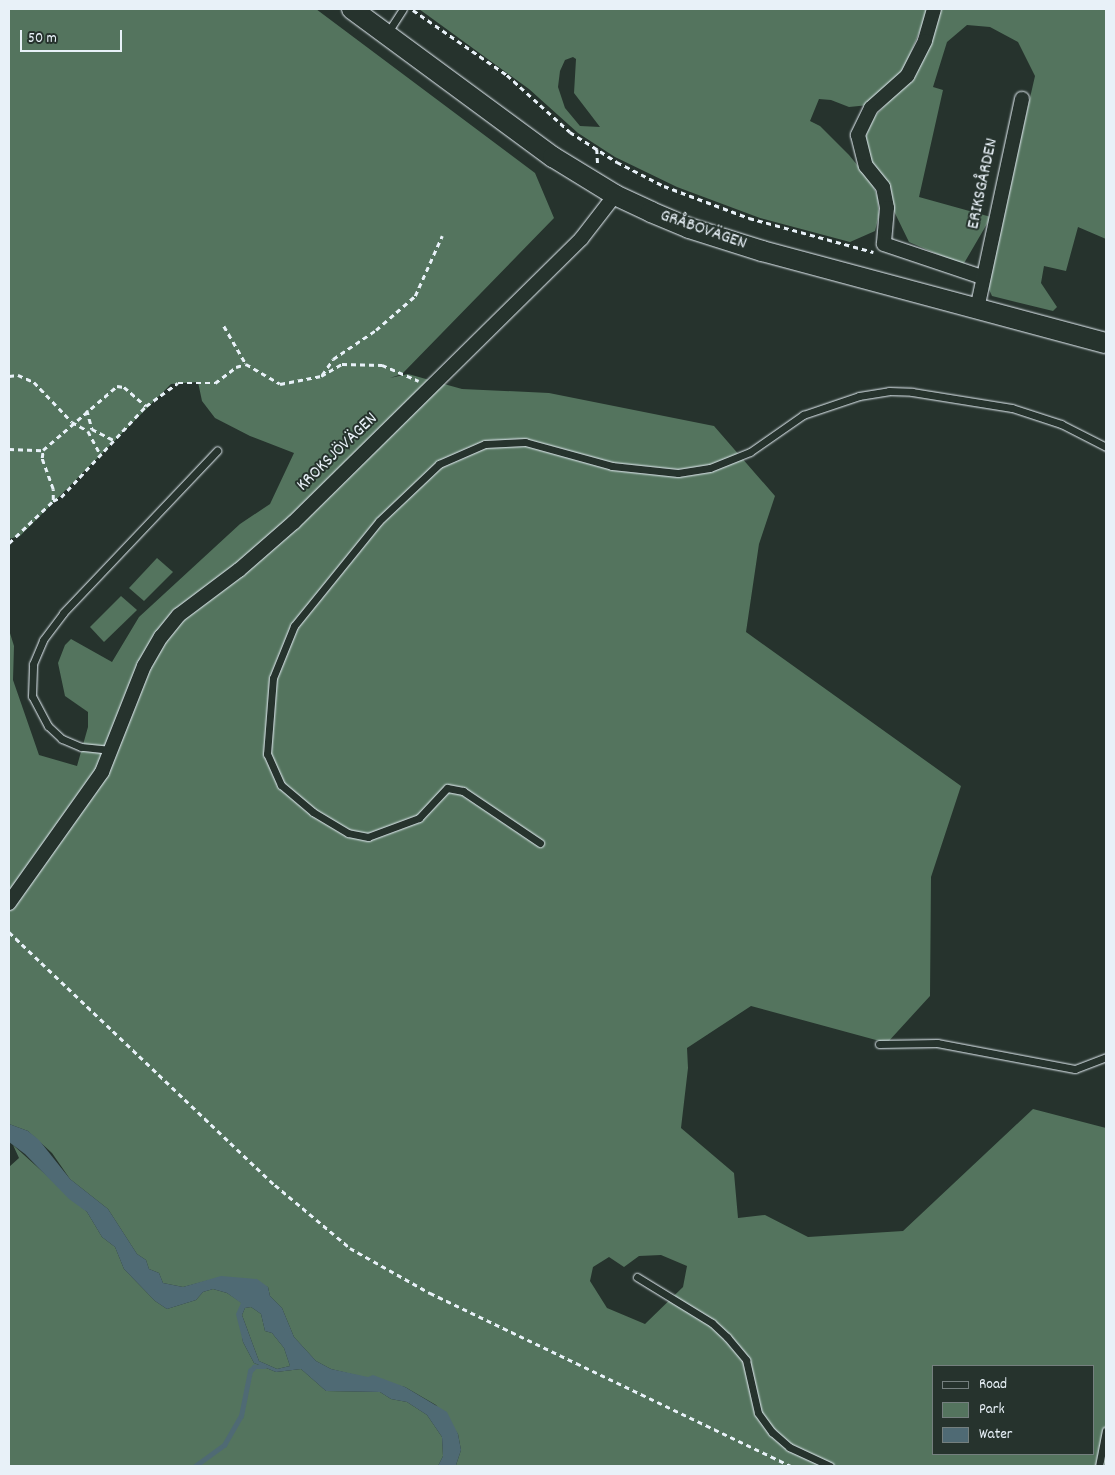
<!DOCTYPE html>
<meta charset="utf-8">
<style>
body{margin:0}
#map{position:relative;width:1115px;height:1475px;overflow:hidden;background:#26332d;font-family:Dekko,sans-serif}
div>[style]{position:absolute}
.green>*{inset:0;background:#54745e}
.water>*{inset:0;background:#4f6a74}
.stream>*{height:4.5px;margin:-2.25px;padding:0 2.25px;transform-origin:2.25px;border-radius:2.25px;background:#4f6a74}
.path>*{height:2.5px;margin-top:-1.25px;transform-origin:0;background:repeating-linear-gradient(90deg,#e8f1f8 0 5px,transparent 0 9px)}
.roads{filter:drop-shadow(0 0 1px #e8f1f8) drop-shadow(0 0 1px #e8f1f8)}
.service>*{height:7px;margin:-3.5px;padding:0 3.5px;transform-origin:3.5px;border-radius:3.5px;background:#26332d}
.minor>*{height:14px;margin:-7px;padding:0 7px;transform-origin:7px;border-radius:7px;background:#26332d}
.secondary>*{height:20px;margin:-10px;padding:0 10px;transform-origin:10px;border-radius:10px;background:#26332d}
span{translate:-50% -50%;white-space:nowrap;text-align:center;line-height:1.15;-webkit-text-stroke:4px #26332d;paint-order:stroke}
.street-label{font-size:18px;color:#e8f1f8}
.frame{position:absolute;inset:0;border:10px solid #e8f1f8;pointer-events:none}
.legend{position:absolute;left:932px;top:1365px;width:162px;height:90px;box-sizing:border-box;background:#26332d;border:1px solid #747f7e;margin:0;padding:6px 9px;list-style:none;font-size:15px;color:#e8f1f8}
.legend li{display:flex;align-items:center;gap:10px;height:25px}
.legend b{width:25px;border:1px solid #747f7e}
.scale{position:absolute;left:20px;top:30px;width:102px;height:22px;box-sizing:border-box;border:2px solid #e8f1f8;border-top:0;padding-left:6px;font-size:15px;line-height:18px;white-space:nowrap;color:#e8f1f8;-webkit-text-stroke:4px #26332d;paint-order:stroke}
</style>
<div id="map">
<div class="green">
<div style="clip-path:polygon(evenodd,9px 9px,316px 9px,535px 173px,554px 218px,402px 374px,390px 378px,408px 374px,462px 389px,549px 393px,714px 426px,775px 496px,759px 544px,746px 632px,961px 786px,931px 877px,930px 996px,887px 1043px,751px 1006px,687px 1048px,688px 1068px,681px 1128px,734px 1173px,738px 1218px,765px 1215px,808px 1237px,903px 1231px,1033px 1109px,1106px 1128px,1106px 1466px,456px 1465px,461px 1450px,458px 1434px,436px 1405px,405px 1387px,331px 1369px,316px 1361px,294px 1337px,282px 1308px,270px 1296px,268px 1287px,221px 1277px,183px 1287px,163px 1283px,159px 1273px,149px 1269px,146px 1260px,137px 1254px,108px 1209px,70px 1179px,52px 1153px,28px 1131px,9px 1124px,9px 630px,14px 646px,13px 680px,39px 755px,77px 766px,88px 727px,88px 712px,65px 696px,58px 663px,65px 645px,71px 639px,112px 662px,139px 617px,240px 524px,270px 504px,294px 453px,250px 436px,215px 418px,202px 401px,198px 382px,171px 384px,20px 536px,9px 539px,9px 9px,661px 1255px,687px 1266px,683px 1287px,645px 1324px,607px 1308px,590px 1281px,593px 1267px,609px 1257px,624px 1267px,639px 1256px,661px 1255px,9px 9px,934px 1366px,1094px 1366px,1094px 1454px,934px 1454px,934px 1366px)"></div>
<div style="clip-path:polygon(evenodd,419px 9px,929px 9px,903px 71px,869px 105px,849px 107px,831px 100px,819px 99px,810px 121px,820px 126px,849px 155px,872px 183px,878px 198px,879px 215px,875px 231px,850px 242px,760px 218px,677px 187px,615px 157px,578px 133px,529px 89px,419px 9px,573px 57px,576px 59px,574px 93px,600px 127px,580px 126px,565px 108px,558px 87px,560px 71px,565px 60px,573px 57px)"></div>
<div style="clip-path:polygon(938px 9px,1106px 9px,1106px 239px,1078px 227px,1066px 271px,1044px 266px,1041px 283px,1057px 307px,1053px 311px,992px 296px,987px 285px,1035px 76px,1018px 42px,990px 27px,967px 25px,947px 42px,933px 87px,943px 90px,919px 197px,991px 217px,963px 265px,909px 242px,868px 158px,864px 144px,867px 133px,875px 116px,892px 98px)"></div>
<div style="clip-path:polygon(157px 558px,173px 572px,144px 601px,129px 588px)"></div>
<div style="clip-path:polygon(121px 596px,137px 610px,104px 642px,90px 627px)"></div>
<div style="clip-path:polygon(13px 1145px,87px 1212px,102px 1237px,115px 1247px,124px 1269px,155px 1301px,167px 1309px,196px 1300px,203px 1292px,213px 1289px,227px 1293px,242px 1303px,239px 1317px,243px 1342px,254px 1363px,276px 1372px,301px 1369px,326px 1391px,380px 1392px,391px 1399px,407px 1402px,427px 1415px,442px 1437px,443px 1456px,438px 1466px,9px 1466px,9px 1167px,19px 1158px)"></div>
<div style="clip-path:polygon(251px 1307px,261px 1314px,265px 1331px,272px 1333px,284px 1348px,290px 1366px,277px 1369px,259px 1361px,242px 1315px,245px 1308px)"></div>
</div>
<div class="water">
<div style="clip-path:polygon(evenodd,9px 1124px,28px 1131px,39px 1140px,70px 1179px,108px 1209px,137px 1254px,146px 1260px,149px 1269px,159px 1273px,163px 1283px,183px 1287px,221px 1276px,257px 1279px,268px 1287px,270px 1296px,282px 1308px,294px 1337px,316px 1361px,331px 1369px,368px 1377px,373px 1375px,405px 1387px,447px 1412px,458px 1434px,461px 1450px,456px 1465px,461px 1466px,438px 1466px,443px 1456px,442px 1437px,427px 1415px,407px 1402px,391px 1399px,380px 1392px,326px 1391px,301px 1369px,276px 1372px,254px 1363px,243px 1342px,236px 1314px,241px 1303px,227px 1293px,213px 1289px,203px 1292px,196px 1300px,167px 1309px,155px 1301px,124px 1269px,115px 1247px,102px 1237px,87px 1212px,69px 1199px,25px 1154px,9px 1142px,9px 1124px,251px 1307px,261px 1314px,265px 1331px,272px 1333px,284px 1348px,290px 1366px,277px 1369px,259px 1361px,242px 1315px,245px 1308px,251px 1307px)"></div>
</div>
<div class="stream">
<div style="left:195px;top:1466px;width:36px;rotate:-36deg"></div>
<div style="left:224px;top:1445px;width:34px;rotate:-60deg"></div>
<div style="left:241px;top:1416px;width:46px;rotate:-78.7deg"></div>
<div style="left:250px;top:1371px;width:6px;rotate:-45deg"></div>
<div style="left:254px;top:1367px;width:11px"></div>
</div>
<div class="path">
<div style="left:413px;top:10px;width:114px;rotate:34.7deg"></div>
<div style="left:507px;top:75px;width:85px;rotate:42.1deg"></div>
<div style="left:570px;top:132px;width:56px;rotate:32.6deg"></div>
<div style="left:617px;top:162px;width:53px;rotate:27.1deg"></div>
<div style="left:664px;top:186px;width:91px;rotate:20.6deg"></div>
<div style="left:749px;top:218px;width:129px;rotate:15.3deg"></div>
<div style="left:597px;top:149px;width:17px;rotate:87deg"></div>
<div style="left:224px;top:326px;width:44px;rotate:59.9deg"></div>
<div style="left:322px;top:375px;width:19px;rotate:-55deg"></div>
<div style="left:333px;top:359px;width:52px;rotate:-34deg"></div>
<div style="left:376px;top:330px;width:52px;rotate:-41.1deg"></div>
<div style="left:415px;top:296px;width:66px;rotate:-65.8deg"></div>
<div style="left:9px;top:376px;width:9px;rotate:-6deg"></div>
<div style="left:18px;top:375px;width:17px;rotate:24deg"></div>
<div style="left:34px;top:382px;width:55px;rotate:46.5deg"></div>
<div style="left:72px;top:422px;width:18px;rotate:29deg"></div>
<div style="left:88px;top:431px;width:27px;rotate:62deg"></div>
<div style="left:87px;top:410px;width:20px;rotate:75deg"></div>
<div style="left:92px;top:429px;width:25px;rotate:27deg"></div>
<div style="left:9px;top:449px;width:33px;rotate:2deg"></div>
<div style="left:53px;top:500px;width:11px;rotate:-90deg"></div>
<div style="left:53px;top:489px;width:33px;rotate:-110deg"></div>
<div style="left:42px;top:458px;width:8px;rotate:-83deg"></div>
<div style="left:43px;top:450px;width:98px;rotate:-40.9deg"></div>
<div style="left:117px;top:386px;width:7px;rotate:8deg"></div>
<div style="left:124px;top:387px;width:29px;rotate:41deg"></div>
<div style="left:9px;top:543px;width:61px;rotate:-43.7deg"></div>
<div style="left:53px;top:501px;width:9px;rotate:-27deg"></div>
<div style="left:61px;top:497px;width:125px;rotate:-47deg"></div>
<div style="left:146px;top:406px;width:39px;rotate:-36deg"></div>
<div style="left:178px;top:383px;width:37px"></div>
<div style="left:215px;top:383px;width:26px;rotate:-37deg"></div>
<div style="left:236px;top:367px;width:10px;rotate:-17deg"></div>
<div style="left:246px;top:364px;width:39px;rotate:30deg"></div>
<div style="left:280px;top:384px;width:42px;rotate:-11deg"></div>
<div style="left:321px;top:376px;width:24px;rotate:-30deg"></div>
<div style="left:342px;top:364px;width:40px;rotate:1.4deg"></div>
<div style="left:382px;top:365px;width:40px;rotate:23.4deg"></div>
<div style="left:9px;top:932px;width:367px;rotate:43.6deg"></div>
<div style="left:275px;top:1185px;width:98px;rotate:40deg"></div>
<div style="left:350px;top:1248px;width:92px;rotate:29.4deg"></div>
<div style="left:430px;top:1293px;width:400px;rotate:25.6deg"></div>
</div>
<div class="roads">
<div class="service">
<div style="left:388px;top:32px;width:27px;rotate:-57deg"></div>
<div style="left:111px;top:750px;width:30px;rotate:-174deg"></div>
<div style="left:81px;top:747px;width:21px;rotate:-157deg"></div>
<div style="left:62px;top:739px;width:19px;rotate:-137deg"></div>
<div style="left:48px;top:726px;width:34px;rotate:-118deg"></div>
<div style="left:32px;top:696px;width:32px;rotate:-88deg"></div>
<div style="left:33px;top:664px;width:26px;rotate:-67deg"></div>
<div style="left:43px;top:640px;width:34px;rotate:-53deg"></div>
<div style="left:63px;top:613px;width:224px;rotate:-46.5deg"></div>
<div style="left:540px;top:843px;width:93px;rotate:-146deg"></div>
<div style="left:463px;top:791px;width:16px;rotate:-169deg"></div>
<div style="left:447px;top:788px;width:41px;rotate:133deg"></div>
<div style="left:419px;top:818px;width:54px;rotate:159.6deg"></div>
<div style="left:368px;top:837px;width:20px;rotate:-169deg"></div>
<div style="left:348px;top:833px;width:41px;rotate:-149deg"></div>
<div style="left:313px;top:812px;width:42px;rotate:-139.8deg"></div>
<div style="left:281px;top:785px;width:34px;rotate:-114deg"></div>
<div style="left:267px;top:754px;width:76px;rotate:-85.5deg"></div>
<div style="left:273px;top:678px;width:56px;rotate:-68deg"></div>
<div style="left:294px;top:626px;width:135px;rotate:-51deg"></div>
<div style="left:379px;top:521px;width:83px;rotate:-43.5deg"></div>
<div style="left:439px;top:464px;width:50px;rotate:-23.5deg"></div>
<div style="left:485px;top:444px;width:40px;rotate:-2.9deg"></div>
<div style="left:525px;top:442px;width:90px;rotate:15.4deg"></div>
<div style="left:612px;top:466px;width:66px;rotate:6.1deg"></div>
<div style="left:678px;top:473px;width:32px;rotate:-9deg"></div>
<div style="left:710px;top:468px;width:43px;rotate:-21.8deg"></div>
<div style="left:750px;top:452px;width:65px;rotate:-34.9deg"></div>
<div style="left:803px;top:415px;width:59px;rotate:-18.7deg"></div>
<div style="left:859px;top:396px;width:30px;rotate:-9deg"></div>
<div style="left:889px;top:391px;width:23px;rotate:2deg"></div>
<div style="left:912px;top:392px;width:101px;rotate:9.1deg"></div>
<div style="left:1012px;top:408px;width:52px;rotate:18.1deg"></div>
<div style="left:1061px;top:424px;width:51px;rotate:27.1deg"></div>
<div style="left:879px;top:1044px;width:58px;rotate:-1deg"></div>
<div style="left:937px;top:1043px;width:140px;rotate:10.7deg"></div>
<div style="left:1075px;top:1069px;width:33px;rotate:-21deg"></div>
<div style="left:637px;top:1277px;width:88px;rotate:31.5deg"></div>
<div style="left:712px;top:1323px;width:21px;rotate:43deg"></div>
<div style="left:727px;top:1337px;width:30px;rotate:50deg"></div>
<div style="left:746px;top:1360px;width:54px;rotate:77.2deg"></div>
<div style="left:758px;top:1413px;width:24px;rotate:54deg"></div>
<div style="left:772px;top:1432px;width:23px;rotate:41deg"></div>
<div style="left:789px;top:1447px;width:45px;rotate:24.9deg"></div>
<div style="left:1099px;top:1466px;width:36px;rotate:-79deg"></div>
</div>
<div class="minor">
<div style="left:934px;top:9px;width:33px;rotate:106deg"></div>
<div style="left:925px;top:41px;width:39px;rotate:117deg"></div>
<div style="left:907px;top:76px;width:48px;rotate:138.4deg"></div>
<div style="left:871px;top:108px;width:30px;rotate:116deg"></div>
<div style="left:858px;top:135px;width:32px;rotate:76deg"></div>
<div style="left:866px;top:166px;width:27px;rotate:51deg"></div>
<div style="left:883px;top:187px;width:21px;rotate:79deg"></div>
<div style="left:887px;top:208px;width:36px;rotate:95deg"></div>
<div style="left:884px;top:244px;width:103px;rotate:18.6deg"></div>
<div style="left:977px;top:309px;width:215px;rotate:-77.9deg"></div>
<div style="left:9px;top:903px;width:161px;rotate:-54.6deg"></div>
<div style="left:102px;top:772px;width:114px;rotate:-68.4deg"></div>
<div style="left:144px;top:666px;width:34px;rotate:-60deg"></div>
<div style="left:161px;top:637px;width:28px;rotate:-51deg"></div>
<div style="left:179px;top:615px;width:75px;rotate:-36.9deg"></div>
<div style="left:239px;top:570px;width:73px;rotate:-41.1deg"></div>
<div style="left:294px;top:522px;width:403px;rotate:-44.6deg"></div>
<div style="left:581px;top:239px;width:56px;rotate:-52.3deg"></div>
</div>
<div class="secondary">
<div style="left:352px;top:9px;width:250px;rotate:36.4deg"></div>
<div style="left:553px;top:157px;width:73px;rotate:31.5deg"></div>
<div style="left:615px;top:195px;width:40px;rotate:25deg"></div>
<div style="left:651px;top:212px;width:41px;rotate:22.8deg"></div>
<div style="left:689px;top:228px;width:77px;rotate:17.5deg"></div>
<div style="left:762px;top:251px;width:356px;rotate:15deg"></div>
</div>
</div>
<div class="street-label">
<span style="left:984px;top:184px;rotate:-78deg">ERIKSGÅRDEN</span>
<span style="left:703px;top:231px;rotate:19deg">GRÅBOVÄGEN</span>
<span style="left:338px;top:453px;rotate:-44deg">KROKSJÖVÄGEN</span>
</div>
<div class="frame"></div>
<ul class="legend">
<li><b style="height:6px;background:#26332d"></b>Road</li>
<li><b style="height:14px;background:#54745e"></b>Park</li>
<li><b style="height:14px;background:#4f6a74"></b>Water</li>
</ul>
<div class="scale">50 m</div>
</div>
